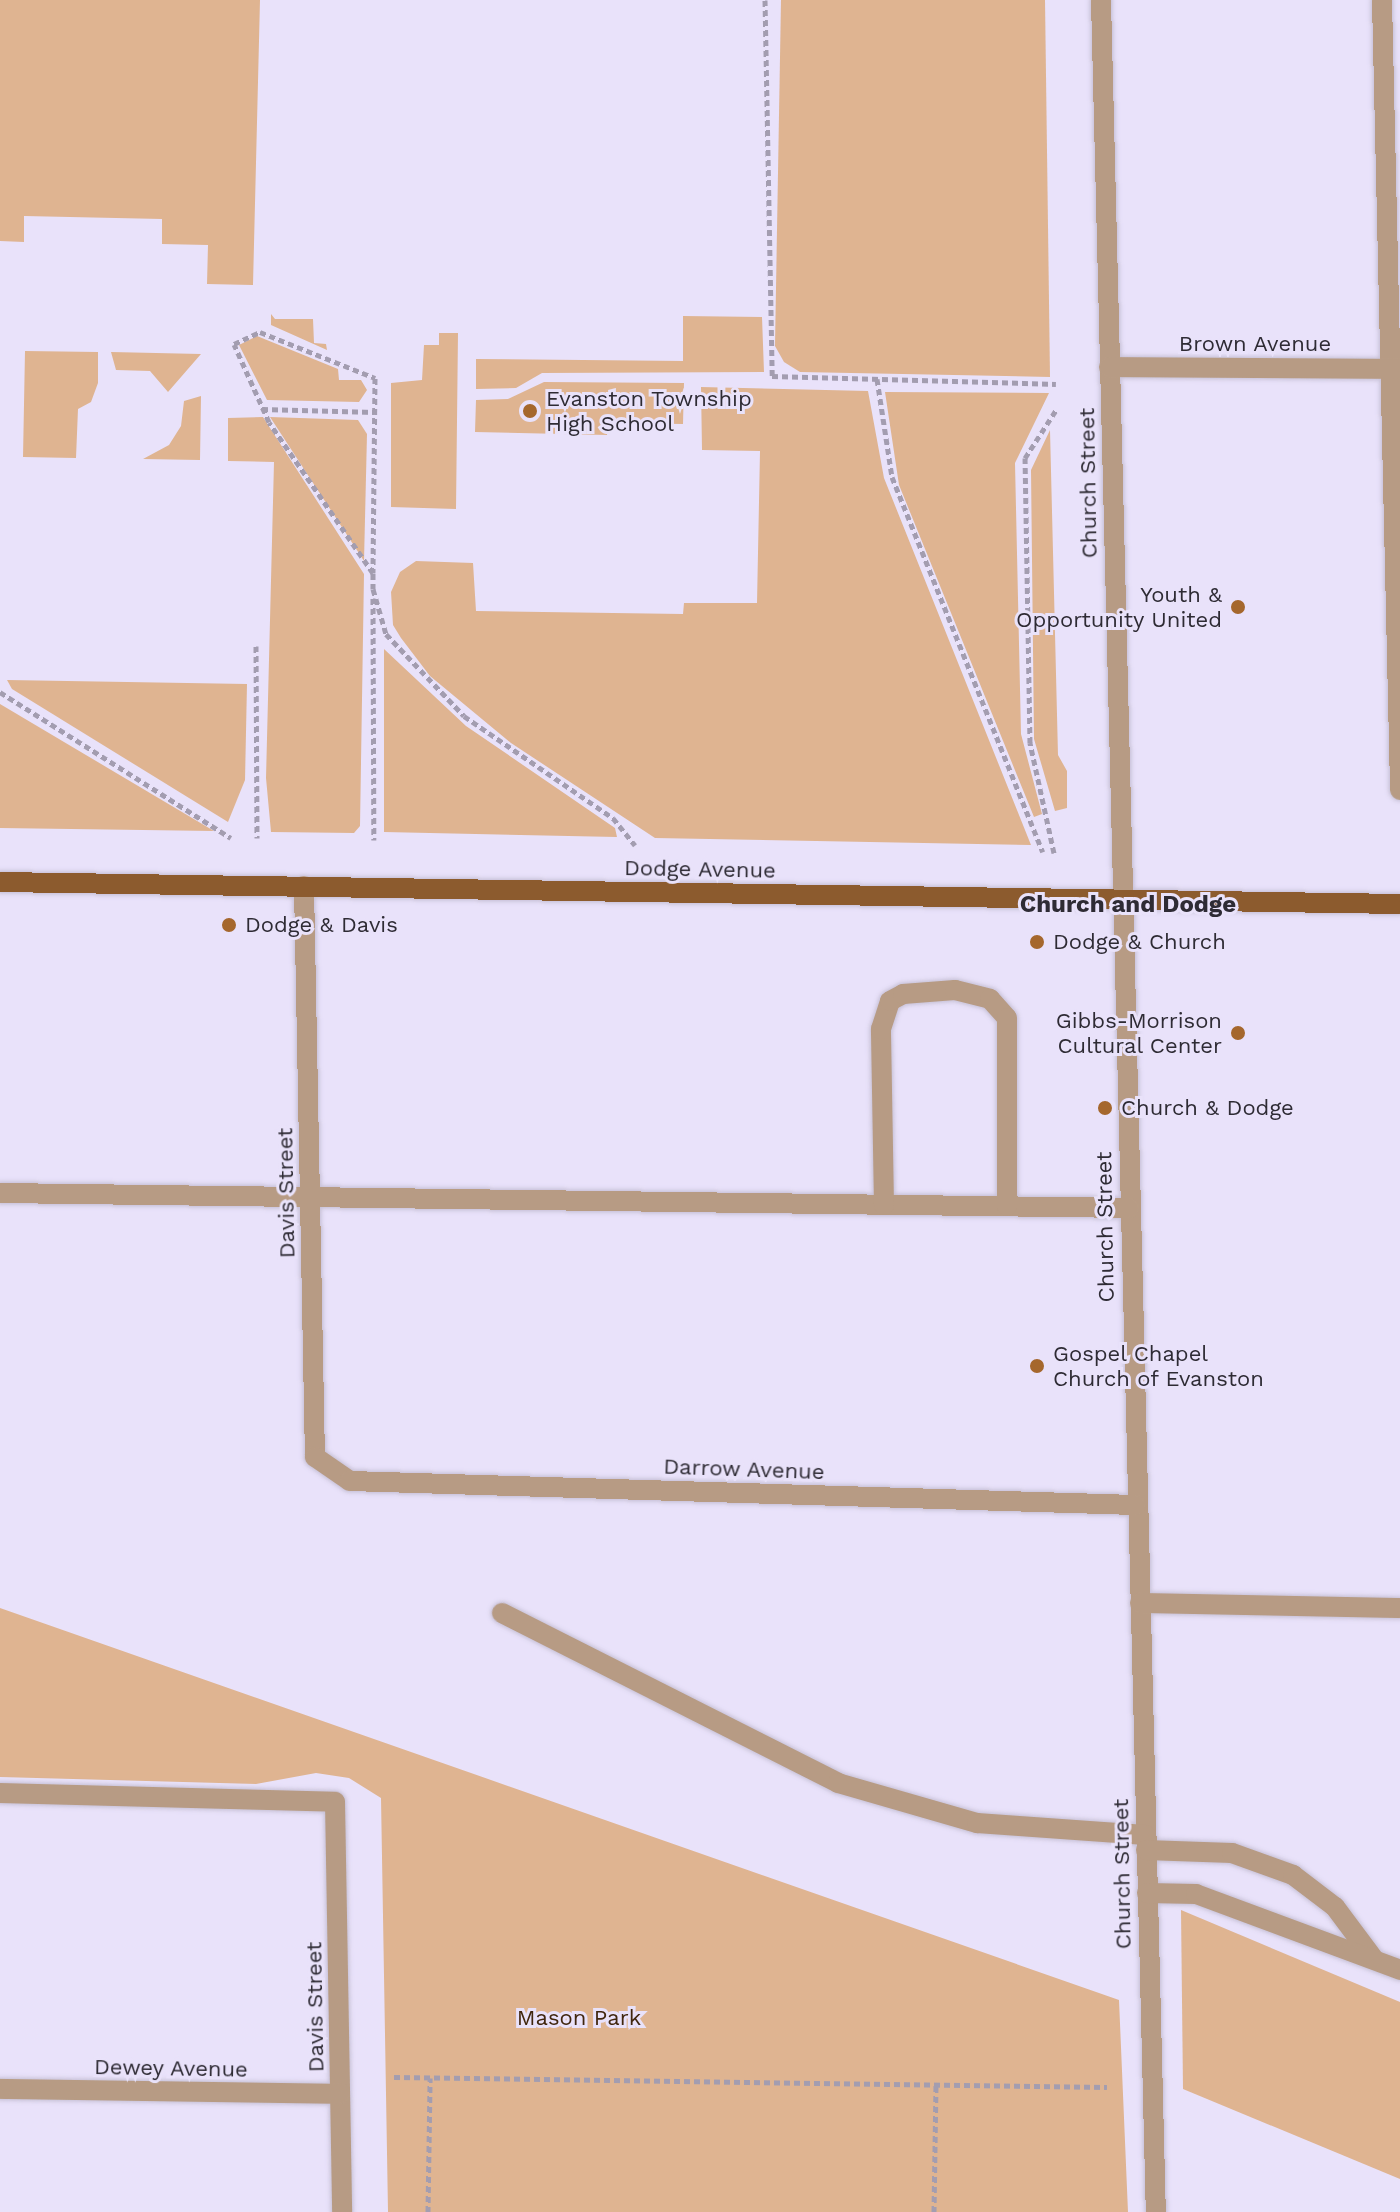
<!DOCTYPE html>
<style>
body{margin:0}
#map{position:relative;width:1400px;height:2212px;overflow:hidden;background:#e9e2fa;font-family:"Work Sans",sans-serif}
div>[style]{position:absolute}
.green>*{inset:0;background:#dfb491}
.path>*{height:5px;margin-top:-2.5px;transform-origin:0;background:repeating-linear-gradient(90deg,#a39db0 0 6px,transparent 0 10px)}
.roads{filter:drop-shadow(0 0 2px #c7c1d6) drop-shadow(0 0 2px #c7c1d6)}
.minor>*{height:20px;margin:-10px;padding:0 10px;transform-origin:10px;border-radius:10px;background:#b79b84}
.major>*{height:20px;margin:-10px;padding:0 10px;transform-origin:10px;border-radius:10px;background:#8c5b2e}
.dots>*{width:22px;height:22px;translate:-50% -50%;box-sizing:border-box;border:4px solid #e9e2fa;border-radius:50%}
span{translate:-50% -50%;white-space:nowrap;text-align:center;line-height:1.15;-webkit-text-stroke:6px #e9e2fa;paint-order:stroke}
.street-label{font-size:22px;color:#2e2b34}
.poi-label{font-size:22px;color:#2e2b34}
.left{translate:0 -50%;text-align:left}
.right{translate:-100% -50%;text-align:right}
.park-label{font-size:22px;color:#40260e}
.neighbourhood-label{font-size:24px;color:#2e2b34;font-weight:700}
</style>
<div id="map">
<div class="green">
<div style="clip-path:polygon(0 0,260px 0,253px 285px,207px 284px,208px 245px,162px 244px,162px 219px,24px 216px,24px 242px,0 241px)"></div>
<div style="clip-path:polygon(781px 0,1045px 0,1050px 377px,800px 372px,784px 362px,775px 346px)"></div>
<div style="clip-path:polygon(271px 314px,275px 319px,313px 319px,314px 343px,326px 344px,327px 350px,271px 325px)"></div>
<div style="clip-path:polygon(683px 316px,762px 317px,764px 372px,542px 373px,516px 388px,476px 389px,476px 359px,683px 361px)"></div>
<div style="clip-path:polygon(439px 333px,458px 333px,456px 509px,391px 507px,391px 383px,422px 380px,424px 345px,439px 345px)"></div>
<div style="clip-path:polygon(257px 336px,338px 369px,339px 380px,361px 380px,367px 390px,359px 402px,267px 400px,239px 345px)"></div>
<div style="clip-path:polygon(25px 351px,98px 352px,98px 383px,91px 402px,78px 409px,76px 458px,23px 457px)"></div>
<div style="clip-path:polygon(111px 352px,201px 354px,168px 392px,150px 371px,116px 370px)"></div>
<div style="clip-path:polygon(544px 382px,684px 383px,683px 424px,608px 423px,607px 435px,475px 432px,476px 400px,508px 399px)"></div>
<div style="clip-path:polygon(701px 387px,868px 391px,884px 478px,1031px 845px,655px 838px,511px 743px,430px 676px,401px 638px,393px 625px,391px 592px,400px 572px,416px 561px,473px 563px,476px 611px,683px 614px,684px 603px,757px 603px,760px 451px,702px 450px)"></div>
<div style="clip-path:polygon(885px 392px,1049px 393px,1015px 463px,1021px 734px,1042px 814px,1034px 817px,899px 485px)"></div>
<div style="clip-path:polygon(201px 396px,200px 460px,143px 459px,169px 445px,181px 426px,184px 401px)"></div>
<div style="clip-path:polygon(263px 417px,364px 574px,360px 826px,354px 833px,271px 832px,266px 778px,274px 462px,228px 461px,228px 418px)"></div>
<div style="clip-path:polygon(270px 417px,358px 420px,367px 434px,364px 561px)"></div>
<div style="clip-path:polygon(1050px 430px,1058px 755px,1067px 771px,1067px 808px,1055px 811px,1034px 739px,1031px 470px)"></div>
<div style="clip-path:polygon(384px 649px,466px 726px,615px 828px,617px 837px,384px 832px)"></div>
<div style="clip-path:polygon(7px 680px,247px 684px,245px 780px,228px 822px,12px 689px)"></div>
<div style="clip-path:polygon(0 704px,214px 831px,0 828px)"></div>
<div style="clip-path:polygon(0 1608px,1119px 2000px,1128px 2212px,388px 2212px,381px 1798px,349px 1778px,316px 1773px,256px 1784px,0 1777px)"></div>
<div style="clip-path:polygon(1181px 1910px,1400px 2002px,1400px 2179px,1183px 2089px)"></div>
</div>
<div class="path">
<div style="left:765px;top:0;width:376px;rotate:88.9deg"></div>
<div style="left:772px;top:376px;width:284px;rotate:1.6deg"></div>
<div style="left:877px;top:379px;width:99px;rotate:81.3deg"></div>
<div style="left:892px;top:477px;width:404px;rotate:68.1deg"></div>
<div style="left:262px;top:409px;width:113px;rotate:1.5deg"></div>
<div style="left:373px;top:573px;width:183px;rotate:-124.6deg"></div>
<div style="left:269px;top:422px;width:85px;rotate:-114.2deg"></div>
<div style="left:234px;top:344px;width:29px;rotate:-25deg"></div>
<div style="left:260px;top:332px;width:124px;rotate:21.8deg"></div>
<div style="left:375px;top:378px;width:195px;rotate:90.6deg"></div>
<div style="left:373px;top:573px;width:16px;rotate:90deg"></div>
<div style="left:373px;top:589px;width:47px;rotate:73.9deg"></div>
<div style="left:386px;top:634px;width:113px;rotate:46.4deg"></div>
<div style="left:464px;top:716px;width:181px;rotate:34.4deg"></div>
<div style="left:613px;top:818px;width:35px;rotate:51deg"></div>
<div style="left:373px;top:598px;width:242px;rotate:89.8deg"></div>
<div style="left:256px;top:646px;width:192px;rotate:89.7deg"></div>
<div style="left:0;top:692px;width:273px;rotate:32.3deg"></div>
<div style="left:1054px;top:853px;width:113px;rotate:-102.3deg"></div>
<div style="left:1030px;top:743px;width:285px;rotate:-91deg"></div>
<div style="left:1025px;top:458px;width:57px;rotate:-57.1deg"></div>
<div style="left:394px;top:2077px;width:713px;rotate:0.8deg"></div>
<div style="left:428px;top:2212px;width:134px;rotate:-89.1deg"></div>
<div style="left:934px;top:2212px;width:127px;rotate:-89.1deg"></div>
</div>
<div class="roads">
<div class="minor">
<div style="left:1101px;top:0;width:2213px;rotate:88.58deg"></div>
<div style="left:1382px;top:0;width:790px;rotate:88.69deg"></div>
<div style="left:1109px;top:367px;width:291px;rotate:0.4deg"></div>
<div style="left:304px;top:886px;width:571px;rotate:88.9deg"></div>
<div style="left:315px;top:1457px;width:42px;rotate:34.4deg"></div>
<div style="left:350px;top:1481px;width:786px;rotate:1.75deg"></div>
<div style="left:0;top:1193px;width:1129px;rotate:0.76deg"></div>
<div style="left:884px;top:1205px;width:176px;rotate:-91deg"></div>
<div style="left:881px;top:1029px;width:29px;rotate:-72deg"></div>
<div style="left:890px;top:1001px;width:15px;rotate:-28deg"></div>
<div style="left:903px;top:994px;width:52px;rotate:-4.4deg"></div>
<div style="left:955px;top:990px;width:36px;rotate:14deg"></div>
<div style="left:990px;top:999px;width:25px;rotate:48deg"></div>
<div style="left:1007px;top:1018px;width:188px;rotate:90deg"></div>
<div style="left:1140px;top:1603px;width:260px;rotate:1.1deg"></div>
<div style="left:502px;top:1613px;width:377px;rotate:26.8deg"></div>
<div style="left:838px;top:1783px;width:145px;rotate:16.1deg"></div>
<div style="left:977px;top:1823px;width:169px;rotate:4.1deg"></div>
<div style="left:0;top:1793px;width:335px;rotate:1.5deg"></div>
<div style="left:335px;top:1802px;width:410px;rotate:89deg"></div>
<div style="left:1146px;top:1850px;width:86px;rotate:2deg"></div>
<div style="left:1232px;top:1853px;width:65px;rotate:19.8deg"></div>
<div style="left:1293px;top:1875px;width:53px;rotate:37.3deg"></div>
<div style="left:1335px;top:1907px;width:64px;rotate:53.3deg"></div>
<div style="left:1147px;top:1893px;width:49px;rotate:1.2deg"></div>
<div style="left:1196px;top:1894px;width:218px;rotate:20.4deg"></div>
<div style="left:0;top:2089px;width:340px;rotate:0.8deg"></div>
</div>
<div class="major">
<div style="left:0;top:882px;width:1400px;rotate:0.9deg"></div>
</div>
</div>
<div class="dots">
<div style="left:530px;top:411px;background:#a5672d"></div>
<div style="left:1238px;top:607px;background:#a5672d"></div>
<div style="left:229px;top:925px;background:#a5672d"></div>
<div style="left:1037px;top:942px;background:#a5672d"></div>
<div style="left:1238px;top:1033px;background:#a5672d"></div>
<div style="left:1105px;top:1108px;background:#a5672d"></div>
<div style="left:1037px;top:1366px;background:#a5672d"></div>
</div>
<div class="street-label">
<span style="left:1255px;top:344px">Brown Avenue</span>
<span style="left:1088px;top:483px;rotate:-91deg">Church Street</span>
<span style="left:700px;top:869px;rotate:1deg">Dodge Avenue</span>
<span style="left:286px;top:1193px;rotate:-91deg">Davis Street</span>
<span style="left:1105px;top:1227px;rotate:-91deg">Church Street</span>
<span style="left:744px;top:1469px;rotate:2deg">Darrow Avenue</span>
<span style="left:1122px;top:1874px;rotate:-91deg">Church Street</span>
<span style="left:315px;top:2007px;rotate:-91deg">Davis Street</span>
<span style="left:171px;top:2068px;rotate:1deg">Dewey Avenue</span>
</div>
<div class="poi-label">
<span class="left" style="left:546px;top:411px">Evanston Township<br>High School</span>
<span class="right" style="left:1222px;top:607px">Youth &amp;<br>Opportunity United</span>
<span class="left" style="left:245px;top:925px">Dodge &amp; Davis</span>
<span class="left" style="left:1053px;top:942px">Dodge &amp; Church</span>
<span class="right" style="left:1222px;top:1033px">Gibbs-Morrison<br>Cultural Center</span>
<span class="left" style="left:1121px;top:1108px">Church &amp; Dodge</span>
<span class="left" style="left:1053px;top:1366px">Gospel Chapel<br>Church of Evanston</span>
</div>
<div class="park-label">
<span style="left:579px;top:2018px">Mason Park</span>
</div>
<div class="neighbourhood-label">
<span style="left:1128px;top:905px">Church and Dodge</span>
</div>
</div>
